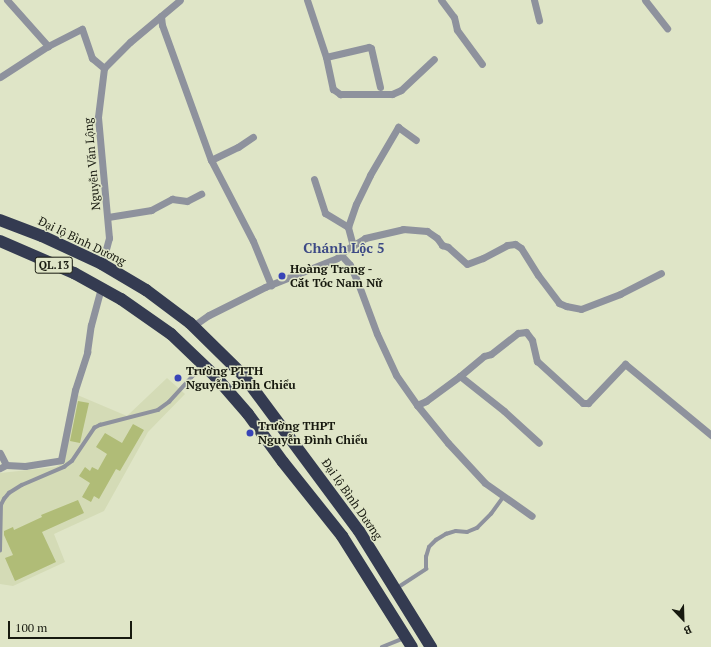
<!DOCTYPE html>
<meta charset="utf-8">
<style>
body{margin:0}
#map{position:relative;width:711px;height:647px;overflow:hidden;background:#dfe5c7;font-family:"PT Serif",serif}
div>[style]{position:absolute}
.built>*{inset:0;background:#d4dbb6}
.building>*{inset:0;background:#b0bc77}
.lane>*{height:3.5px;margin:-1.75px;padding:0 1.75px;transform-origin:1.75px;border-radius:1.75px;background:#8e929d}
.street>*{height:7px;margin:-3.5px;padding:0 3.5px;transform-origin:3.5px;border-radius:3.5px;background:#8e929d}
.highway>*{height:12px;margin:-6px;padding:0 6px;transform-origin:6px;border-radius:6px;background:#343b51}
.dots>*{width:11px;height:11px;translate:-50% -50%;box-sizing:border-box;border:2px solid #dfe5c7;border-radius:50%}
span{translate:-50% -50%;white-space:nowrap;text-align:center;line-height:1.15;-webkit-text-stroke:3px #dfe5c7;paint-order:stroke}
.shield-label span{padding:1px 3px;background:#dfe5c7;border:1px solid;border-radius:3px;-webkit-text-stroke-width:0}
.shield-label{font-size:11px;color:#17190f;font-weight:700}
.street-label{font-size:12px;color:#17190f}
.poi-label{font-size:12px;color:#17190f;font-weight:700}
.left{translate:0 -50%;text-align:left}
.quarter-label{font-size:14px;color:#3d4a86;font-weight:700}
.north{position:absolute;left:663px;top:599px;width:40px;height:40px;-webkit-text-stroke:3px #dfe5c7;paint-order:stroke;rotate:157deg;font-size:11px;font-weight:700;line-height:16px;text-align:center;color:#17190f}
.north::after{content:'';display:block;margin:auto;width:14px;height:18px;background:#17190f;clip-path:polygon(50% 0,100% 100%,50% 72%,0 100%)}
.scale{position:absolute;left:8px;top:621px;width:124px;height:18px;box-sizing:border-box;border:2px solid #17190f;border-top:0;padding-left:5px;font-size:12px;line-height:14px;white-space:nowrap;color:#17190f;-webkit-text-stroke:3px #dfe5c7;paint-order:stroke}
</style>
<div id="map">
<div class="built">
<div style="clip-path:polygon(167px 378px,185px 394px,148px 432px,104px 511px,54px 534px,65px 562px,13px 586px,0 584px,0 473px,56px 467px,62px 463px,75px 394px,127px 416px)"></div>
</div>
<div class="building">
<div style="clip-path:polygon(78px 401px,89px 403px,80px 443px,70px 441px)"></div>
<div style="clip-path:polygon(133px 424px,144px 430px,120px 471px,116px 469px,99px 499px,94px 496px,91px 502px,82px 497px,90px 483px,79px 476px,85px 467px,90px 471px,92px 467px,98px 470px,107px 454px,96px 447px,105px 433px,122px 443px)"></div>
<div style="clip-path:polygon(78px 500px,84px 513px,42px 532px,56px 562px,15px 581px,5px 558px,13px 555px,4px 535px,4px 531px,13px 527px,14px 530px,42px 517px,41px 515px)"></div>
</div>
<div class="lane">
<div style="left:0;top:551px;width:46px;rotate:-88.8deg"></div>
<div style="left:1px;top:505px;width:7px;rotate:-63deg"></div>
<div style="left:4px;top:499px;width:8px;rotate:-50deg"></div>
<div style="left:9px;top:493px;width:15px;rotate:-32deg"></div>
<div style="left:22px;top:485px;width:46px;rotate:-23.2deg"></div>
<div style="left:64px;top:467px;width:10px;rotate:-37deg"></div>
<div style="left:72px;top:461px;width:40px;rotate:-56deg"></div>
<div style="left:94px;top:428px;width:7px;rotate:-27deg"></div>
<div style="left:100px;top:425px;width:60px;rotate:-14.5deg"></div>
<div style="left:158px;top:410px;width:14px;rotate:-36deg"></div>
<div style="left:169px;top:402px;width:47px;rotate:-47.6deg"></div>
<div style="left:397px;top:588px;width:35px;rotate:-33deg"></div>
<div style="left:426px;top:569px;width:12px;rotate:-90deg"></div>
<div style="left:426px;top:557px;width:10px;rotate:-73deg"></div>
<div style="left:429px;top:547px;width:10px;rotate:-45deg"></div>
<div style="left:436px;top:540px;width:12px;rotate:-31deg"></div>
<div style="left:446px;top:534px;width:10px;rotate:-17deg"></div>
<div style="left:456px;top:531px;width:11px;rotate:5deg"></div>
<div style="left:467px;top:532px;width:11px;rotate:-22deg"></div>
<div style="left:477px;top:528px;width:20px;rotate:-45deg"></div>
<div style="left:491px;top:514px;width:22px;rotate:-54deg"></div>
<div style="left:382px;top:647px;width:24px;rotate:-22deg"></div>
</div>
<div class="street">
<div style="left:7px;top:0;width:62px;rotate:48.3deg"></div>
<div style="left:307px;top:0;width:60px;rotate:71.6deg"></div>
<div style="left:326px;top:57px;width:33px;rotate:78deg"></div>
<div style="left:333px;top:89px;width:9px;rotate:36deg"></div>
<div style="left:340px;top:94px;width:52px"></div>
<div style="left:392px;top:94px;width:10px;rotate:-24deg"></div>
<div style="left:401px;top:90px;width:45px;rotate:-43.2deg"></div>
<div style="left:441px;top:0;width:21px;rotate:53deg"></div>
<div style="left:454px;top:17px;width:13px;rotate:77deg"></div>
<div style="left:457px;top:30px;width:42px;rotate:53.7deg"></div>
<div style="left:534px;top:0;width:21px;rotate:76deg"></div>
<div style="left:645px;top:0;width:36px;rotate:52deg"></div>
<div style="left:161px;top:16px;width:9px;rotate:84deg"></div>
<div style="left:162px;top:25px;width:144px;rotate:70.1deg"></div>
<div style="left:211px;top:160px;width:91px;rotate:62.6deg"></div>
<div style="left:253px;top:241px;width:48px;rotate:67.8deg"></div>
<div style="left:326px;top:57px;width:44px;rotate:-13.1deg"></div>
<div style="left:369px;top:47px;width:2px;rotate:27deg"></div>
<div style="left:371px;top:48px;width:40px;rotate:77deg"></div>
<div style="left:0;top:77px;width:57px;rotate:-32.9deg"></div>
<div style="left:48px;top:46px;width:38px;rotate:-27deg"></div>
<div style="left:82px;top:29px;width:31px;rotate:71deg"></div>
<div style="left:92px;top:58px;width:16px;rotate:40deg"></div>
<div style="left:211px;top:160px;width:30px;rotate:-26deg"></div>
<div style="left:238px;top:147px;width:18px;rotate:-34deg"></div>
<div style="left:314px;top:179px;width:36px;rotate:72deg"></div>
<div style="left:325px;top:213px;width:27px;rotate:31deg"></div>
<div style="left:108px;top:217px;width:44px;rotate:-9.2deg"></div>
<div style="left:151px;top:210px;width:24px;rotate:-28deg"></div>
<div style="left:172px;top:199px;width:15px;rotate:8deg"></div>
<div style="left:187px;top:201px;width:16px;rotate:-27deg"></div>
<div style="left:353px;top:246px;width:20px;rotate:-105deg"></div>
<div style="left:348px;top:227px;width:24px;rotate:-71deg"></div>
<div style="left:356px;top:204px;width:32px;rotate:-64deg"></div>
<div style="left:370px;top:175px;width:56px;rotate:-59.7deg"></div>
<div style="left:398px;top:127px;width:22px;rotate:36deg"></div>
<div style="left:341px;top:255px;width:13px;rotate:48deg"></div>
<div style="left:350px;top:265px;width:20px;rotate:66deg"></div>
<div style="left:358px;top:283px;width:54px;rotate:69.6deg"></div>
<div style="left:377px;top:334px;width:45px;rotate:65.1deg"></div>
<div style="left:396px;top:375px;width:37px;rotate:55deg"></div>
<div style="left:417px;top:405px;width:10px;rotate:-24deg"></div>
<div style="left:426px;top:401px;width:42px;rotate:-36.3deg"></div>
<div style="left:460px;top:376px;width:56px;rotate:38.5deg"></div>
<div style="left:504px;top:411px;width:47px;rotate:42.4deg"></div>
<div style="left:102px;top:264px;width:27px;rotate:-75deg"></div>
<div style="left:109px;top:238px;width:121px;rotate:-95.2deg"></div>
<div style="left:98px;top:117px;width:49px;rotate:-83deg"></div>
<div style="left:104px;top:68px;width:37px;rotate:-45deg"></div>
<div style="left:130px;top:42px;width:65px;rotate:-40deg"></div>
<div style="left:193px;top:326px;width:19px;rotate:-35deg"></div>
<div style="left:209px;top:315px;width:63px;rotate:-26.6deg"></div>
<div style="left:265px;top:287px;width:78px;rotate:-21.9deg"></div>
<div style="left:337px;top:258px;width:13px;rotate:-42deg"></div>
<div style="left:347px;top:249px;width:21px;rotate:-31deg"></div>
<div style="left:365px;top:238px;width:39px;rotate:-13deg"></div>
<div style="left:403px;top:229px;width:24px;rotate:5deg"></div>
<div style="left:427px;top:231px;width:12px;rotate:35deg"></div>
<div style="left:437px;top:238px;width:9px;rotate:54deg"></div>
<div style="left:442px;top:245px;width:6px;rotate:18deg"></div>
<div style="left:448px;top:247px;width:25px;rotate:42deg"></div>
<div style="left:467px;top:264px;width:17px;rotate:-21deg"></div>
<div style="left:483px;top:258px;width:27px;rotate:-28deg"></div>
<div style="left:507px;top:245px;width:8px;rotate:-7deg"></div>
<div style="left:515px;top:244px;width:7px;rotate:34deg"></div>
<div style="left:521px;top:248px;width:32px;rotate:58deg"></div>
<div style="left:538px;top:275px;width:35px;rotate:53deg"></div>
<div style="left:559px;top:303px;width:8px;rotate:23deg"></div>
<div style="left:566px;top:306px;width:15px;rotate:11deg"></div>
<div style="left:581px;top:309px;width:42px;rotate:-21deg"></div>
<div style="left:620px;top:294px;width:46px;rotate:-27.1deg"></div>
<div style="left:460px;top:376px;width:31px;rotate:-40deg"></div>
<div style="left:484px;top:356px;width:7px;rotate:-16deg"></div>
<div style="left:491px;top:354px;width:34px;rotate:-38deg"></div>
<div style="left:518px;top:333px;width:8px;rotate:-7deg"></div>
<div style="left:526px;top:332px;width:10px;rotate:53deg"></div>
<div style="left:532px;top:340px;width:22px;rotate:77deg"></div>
<div style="left:537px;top:361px;width:62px;rotate:42.4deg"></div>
<div style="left:583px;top:403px;width:5px"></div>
<div style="left:588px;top:403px;width:54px;rotate:-46.5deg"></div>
<div style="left:625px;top:364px;width:112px;rotate:39.5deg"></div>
<div style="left:417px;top:405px;width:49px;rotate:50.8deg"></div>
<div style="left:448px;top:443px;width:54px;rotate:47.2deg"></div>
<div style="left:485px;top:483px;width:57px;rotate:35.1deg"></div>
<div style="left:0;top:453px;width:13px;rotate:63deg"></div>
<div style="left:6px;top:465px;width:7px;rotate:153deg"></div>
<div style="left:6px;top:465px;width:19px;rotate:3deg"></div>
<div style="left:25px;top:466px;width:36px;rotate:-9deg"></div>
<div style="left:61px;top:460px;width:71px;rotate:-78.7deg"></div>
<div style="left:75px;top:390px;width:40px;rotate:-72deg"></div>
<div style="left:87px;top:352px;width:27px;rotate:-82deg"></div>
<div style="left:91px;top:325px;width:38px;rotate:-75deg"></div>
</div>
<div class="highway">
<div style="left:0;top:220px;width:45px;rotate:20.9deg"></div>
<div style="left:42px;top:236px;width:66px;rotate:25deg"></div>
<div style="left:102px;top:264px;width:51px;rotate:30.6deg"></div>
<div style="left:146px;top:290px;width:55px;rotate:36.9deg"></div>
<div style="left:190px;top:323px;width:74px;rotate:44.5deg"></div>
<div style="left:243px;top:375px;width:194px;rotate:53.4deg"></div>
<div style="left:359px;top:531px;width:137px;rotate:58.2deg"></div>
<div style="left:0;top:241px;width:81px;rotate:23.4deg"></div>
<div style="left:74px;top:273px;width:54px;rotate:29deg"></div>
<div style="left:121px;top:299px;width:61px;rotate:35deg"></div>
<div style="left:171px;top:334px;width:61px;rotate:43.7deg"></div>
<div style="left:215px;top:376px;width:50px;rotate:49deg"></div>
<div style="left:248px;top:414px;width:59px;rotate:53.9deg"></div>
<div style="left:283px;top:462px;width:95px;rotate:51.4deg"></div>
<div style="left:342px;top:536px;width:131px;rotate:57.8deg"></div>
</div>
<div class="dots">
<div style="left:282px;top:276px;background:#3844b7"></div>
<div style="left:178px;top:378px;background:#3844b7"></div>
<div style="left:250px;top:433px;background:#3844b7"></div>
</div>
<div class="shield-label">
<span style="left:54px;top:265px">QL.13</span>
</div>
<div class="street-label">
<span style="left:92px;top:164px;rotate:-95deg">Nguyễn Văn Lộng</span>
<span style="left:82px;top:241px;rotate:26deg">Đại lộ Bình Dương</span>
<span style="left:352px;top:499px;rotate:55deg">Đại lộ Bình Dương</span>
</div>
<div class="poi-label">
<span class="left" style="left:290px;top:276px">Hoàng Trang -<br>Cắt Tóc Nam Nữ</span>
<span class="left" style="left:186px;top:378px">Trường PTTH<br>Nguyễn Đình Chiểu</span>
<span class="left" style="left:258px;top:433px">Trường THPT<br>Nguyễn Đình Chiểu</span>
</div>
<div class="quarter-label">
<span style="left:344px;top:248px">Chánh Lộc 5</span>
</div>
<div class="north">B</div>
<div class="scale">100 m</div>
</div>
